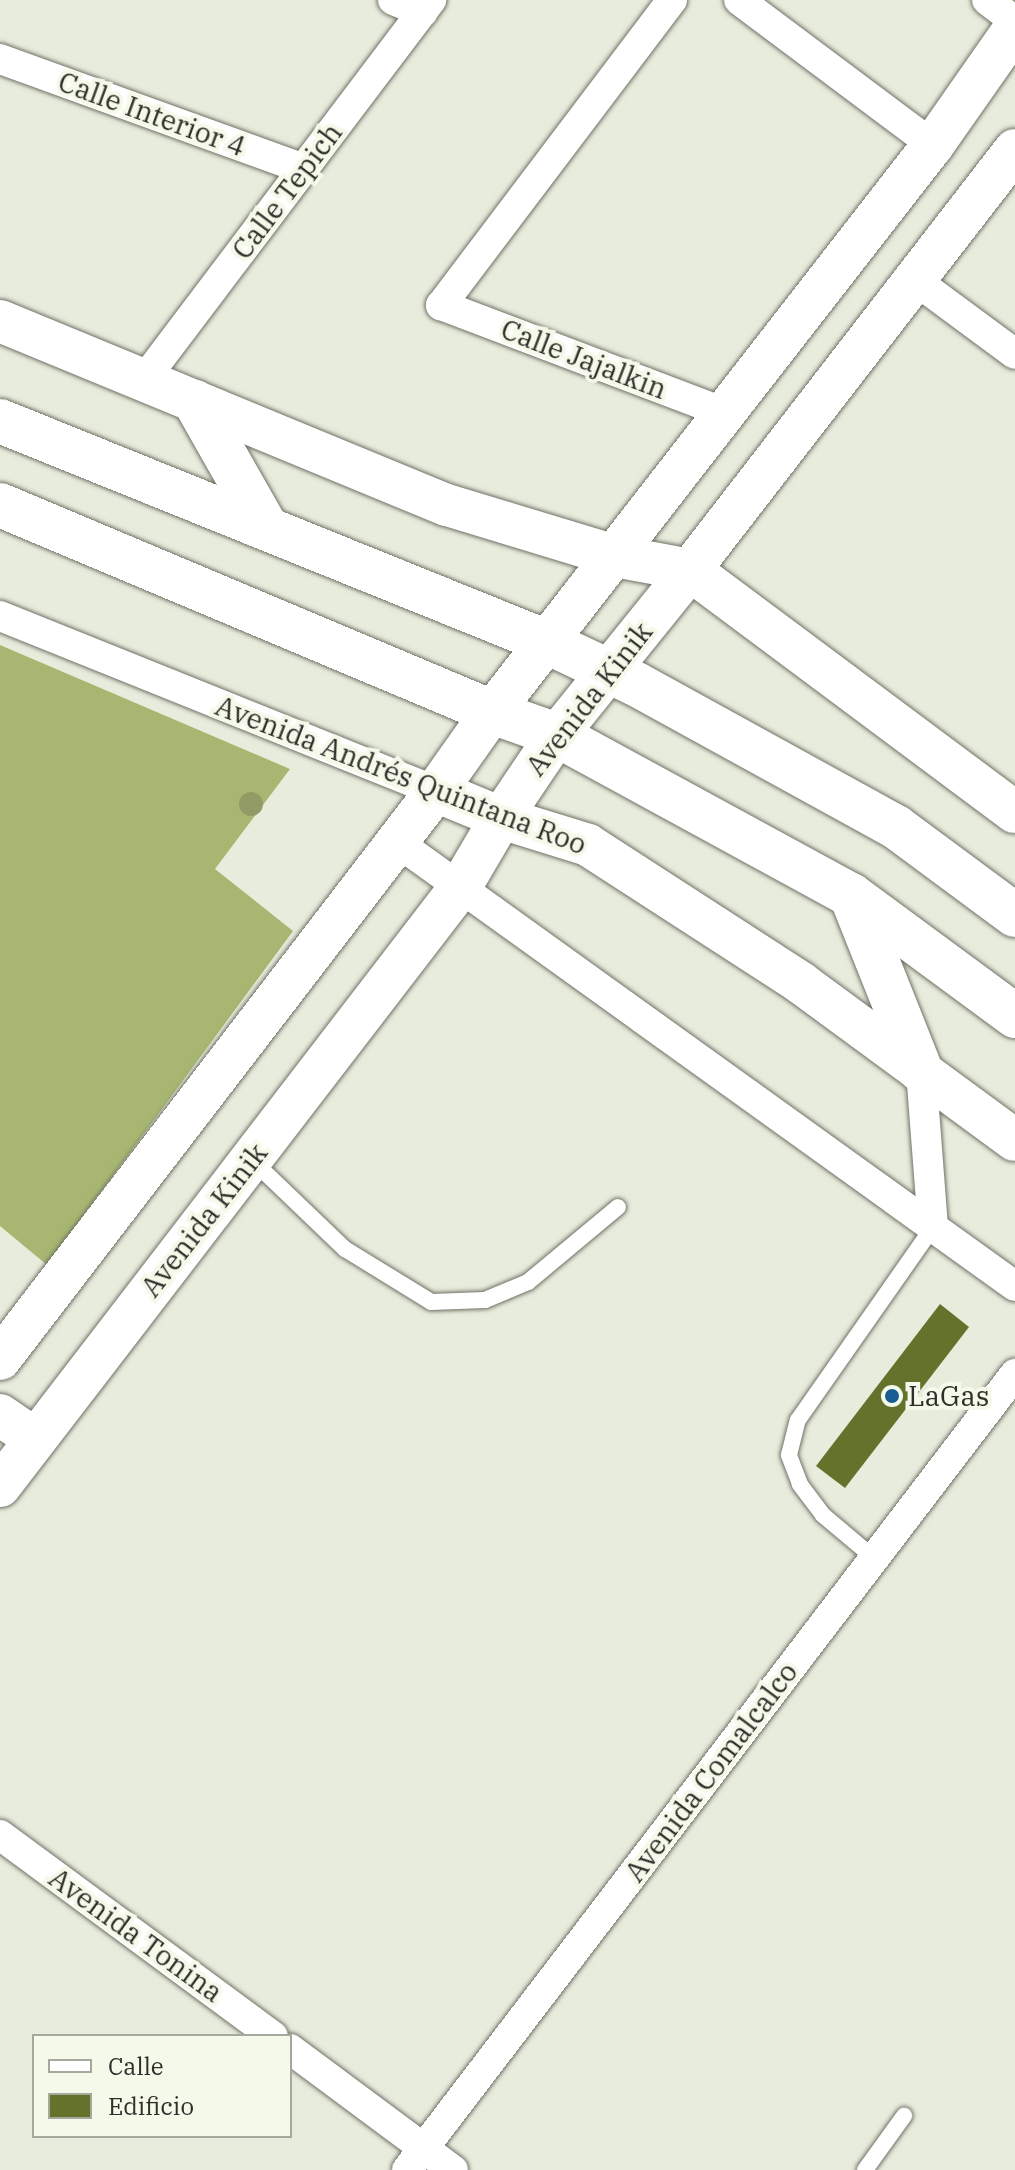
<!DOCTYPE html>
<meta charset="utf-8">
<style>
body{margin:0}
#map{position:relative;width:1015px;height:2170px;overflow:hidden;background:#e8ecdd;font-family:"IBM Plex Serif",serif}
div>[style]{position:absolute}
.forest>*{inset:0;background:#a7b771}
.building>*{inset:0;background:#64722c}
.roads{filter:drop-shadow(0 0 2px #6f7366) drop-shadow(0 0 2px #6f7366)}
.lane>*{height:16px;margin:-8px;padding:0 8px;transform-origin:8px;border-radius:8px;background:#fff}
.street>*{height:30px;margin:-15px;padding:0 15px;transform-origin:15px;border-radius:15px;background:#fff}
.secondary>*{height:42px;margin:-21px;padding:0 21px;transform-origin:21px;border-radius:21px;background:#fff}
.primary>*{height:44px;margin:-22px;padding:0 22px;transform-origin:22px;border-radius:22px;background:#fff}
.trees>*{width:24px;height:24px;margin:-12px;border-radius:50%;background:#929b66}
.dots>*{width:22px;height:22px;translate:-50% -50%;box-sizing:border-box;border:4px solid #f5f9ea;border-radius:50%}
span{translate:-50% -50%;white-space:nowrap;text-align:center;line-height:1.15;-webkit-text-stroke:8px #f5f9ea;paint-order:stroke}
.street-label{font-size:28px;color:#2e2f2a}
.poi-label{font-size:28px;color:#2e2f2a}
.left{translate:0 -50%;text-align:left}
.legend{position:absolute;left:32px;top:2034px;width:260px;height:104px;box-sizing:border-box;background:#f5f9ea;border:2px solid #a5a89d;margin:0;padding:10px 14px;list-style:none;font-size:24px;color:#2e2f2a}
.legend li{display:flex;align-items:center;gap:16px;height:40px}
.legend b{width:40px;border:2px solid #a5a89d}
</style>
<div id="map">
<div class="forest">
<div style="clip-path:polygon(0 645px,290px 769px,215px 869px,293px 931px,47px 1265px,0 1226px)"></div>
</div>
<div class="building">
<div style="clip-path:polygon(940px 1304px,969px 1327px,845px 1488px,816px 1466px)"></div>
</div>
<div class="roads">
<div class="lane">
<div style="left:251px;top:1159px;width:130px;rotate:43.8deg"></div>
<div style="left:345px;top:1249px;width:101px;rotate:31.6deg"></div>
<div style="left:431px;top:1302px;width:54px;rotate:-2.1deg"></div>
<div style="left:485px;top:1300px;width:47px;rotate:-22.7deg"></div>
<div style="left:528px;top:1282px;width:117px;rotate:-39.8deg"></div>
<div style="left:874px;top:1558px;width:67px;rotate:-139.9deg"></div>
<div style="left:823px;top:1515px;width:39px;rotate:-127deg"></div>
<div style="left:800px;top:1484px;width:31px;rotate:-111deg"></div>
<div style="left:789px;top:1455px;width:36px;rotate:-76deg"></div>
<div style="left:798px;top:1420px;width:236px;rotate:-55deg"></div>
<div style="left:865px;top:2170px;width:67px;rotate:-54.2deg"></div>
</div>
<div class="street">
<div style="left:393px;top:0;width:32px;rotate:22deg"></div>
<div style="left:672px;top:0;width:383px;rotate:127.1deg"></div>
<div style="left:441px;top:305px;width:305px;rotate:20.8deg"></div>
<div style="left:739px;top:0;width:242px;rotate:36.8deg"></div>
<div style="left:987px;top:0;width:35px;rotate:37deg"></div>
<div style="left:0;top:59px;width:323px;rotate:19.9deg"></div>
<div style="left:915px;top:280px;width:124px;rotate:36.5deg"></div>
<div style="left:143px;top:381px;width:478px;rotate:-52.9deg"></div>
<div style="left:0;top:616px;width:470px;rotate:21.9deg"></div>
<div style="left:397px;top:842px;width:761px;rotate:35.7deg"></div>
<div style="left:921px;top:1071px;width:156px;rotate:85.6deg"></div>
<div style="left:0;top:1835px;width:339px;rotate:36.4deg"></div>
<div style="left:290px;top:2049px;width:203px;rotate:36.6deg"></div>
<div style="left:407px;top:2170px;width:1002px;rotate:-52.63deg"></div>
</div>
<div class="secondary">
<div style="left:0;top:321px;width:483px;rotate:22.4deg"></div>
<div style="left:447px;top:505px;width:176px;rotate:16.9deg"></div>
<div style="left:615px;top:556px;width:76px;rotate:10.6deg"></div>
<div style="left:690px;top:570px;width:405px;rotate:36.7deg"></div>
<div style="left:436px;top:791px;width:70px;rotate:22.6deg"></div>
<div style="left:501px;top:818px;width:91px;rotate:17.2deg"></div>
<div style="left:588px;top:845px;width:254px;rotate:32.9deg"></div>
<div style="left:801px;top:983px;width:265px;rotate:36.3deg"></div>
<div style="left:0;top:1359px;width:716px;rotate:-52.49deg"></div>
<div style="left:436px;top:791px;width:97px;rotate:-54.7deg"></div>
<div style="left:492px;top:712px;width:718px;rotate:-52.13deg"></div>
<div style="left:933px;top:145px;width:143px;rotate:-55deg"></div>
<div style="left:0;top:1415px;width:42px;rotate:34.4deg"></div>
<div style="left:0;top:1486px;width:757px;rotate:-52.46deg"></div>
<div style="left:461px;top:886px;width:79px;rotate:-59.5deg"></div>
<div style="left:501px;top:818px;width:100px;rotate:-56deg"></div>
<div style="left:557px;top:735px;width:212px;rotate:-51.1deg"></div>
<div style="left:690px;top:570px;width:531px;rotate:-52.27deg"></div>
</div>
<div class="primary">
<div style="left:195px;top:402px;width:144px;rotate:60.4deg"></div>
<div style="left:0;top:421px;width:590px;rotate:22deg"></div>
<div style="left:547px;top:642px;width:98px;rotate:25.3deg"></div>
<div style="left:636px;top:684px;width:297px;rotate:28.8deg"></div>
<div style="left:896px;top:827px;width:148px;rotate:36.5deg"></div>
<div style="left:0;top:505px;width:534px;rotate:22.82deg"></div>
<div style="left:492px;top:712px;width:69px;rotate:19.5deg"></div>
<div style="left:557px;top:735px;width:335px;rotate:28.6deg"></div>
<div style="left:851px;top:895px;width:204px;rotate:36.4deg"></div>
<div style="left:851px;top:895px;width:189px;rotate:68.3deg"></div>
</div>
</div>
<div class="trees">
<div style="left:251px;top:804px"></div>
</div>
<div class="dots">
<div style="left:892px;top:1396px;background:#175d91"></div>
</div>
<div class="street-label">
<span style="left:152px;top:114px;rotate:20deg">Calle Interior 4</span>
<span style="left:287px;top:191px;rotate:-53deg">Calle Tepich</span>
<span style="left:584px;top:359px;rotate:21deg">Calle Jajalkin</span>
<span style="left:589px;top:699px;rotate:-52deg">Avenida Kinik</span>
<span style="left:401px;top:775px;rotate:21deg">Avenida Andrés Quintana Roo</span>
<span style="left:204px;top:1220px;rotate:-52deg">Avenida Kinik</span>
<span style="left:711px;top:1772px;rotate:-53deg">Avenida Comalcalco</span>
<span style="left:136px;top:1935px;rotate:36deg">Avenida Tonina</span>
</div>
<div class="poi-label">
<span class="left" style="left:908px;top:1396px">LaGas</span>
</div>
<ul class="legend">
<li><b style="height:10px;background:#fff"></b>Calle</li>
<li><b style="height:22px;background:#64722c"></b>Edificio</li>
</ul>
</div>
